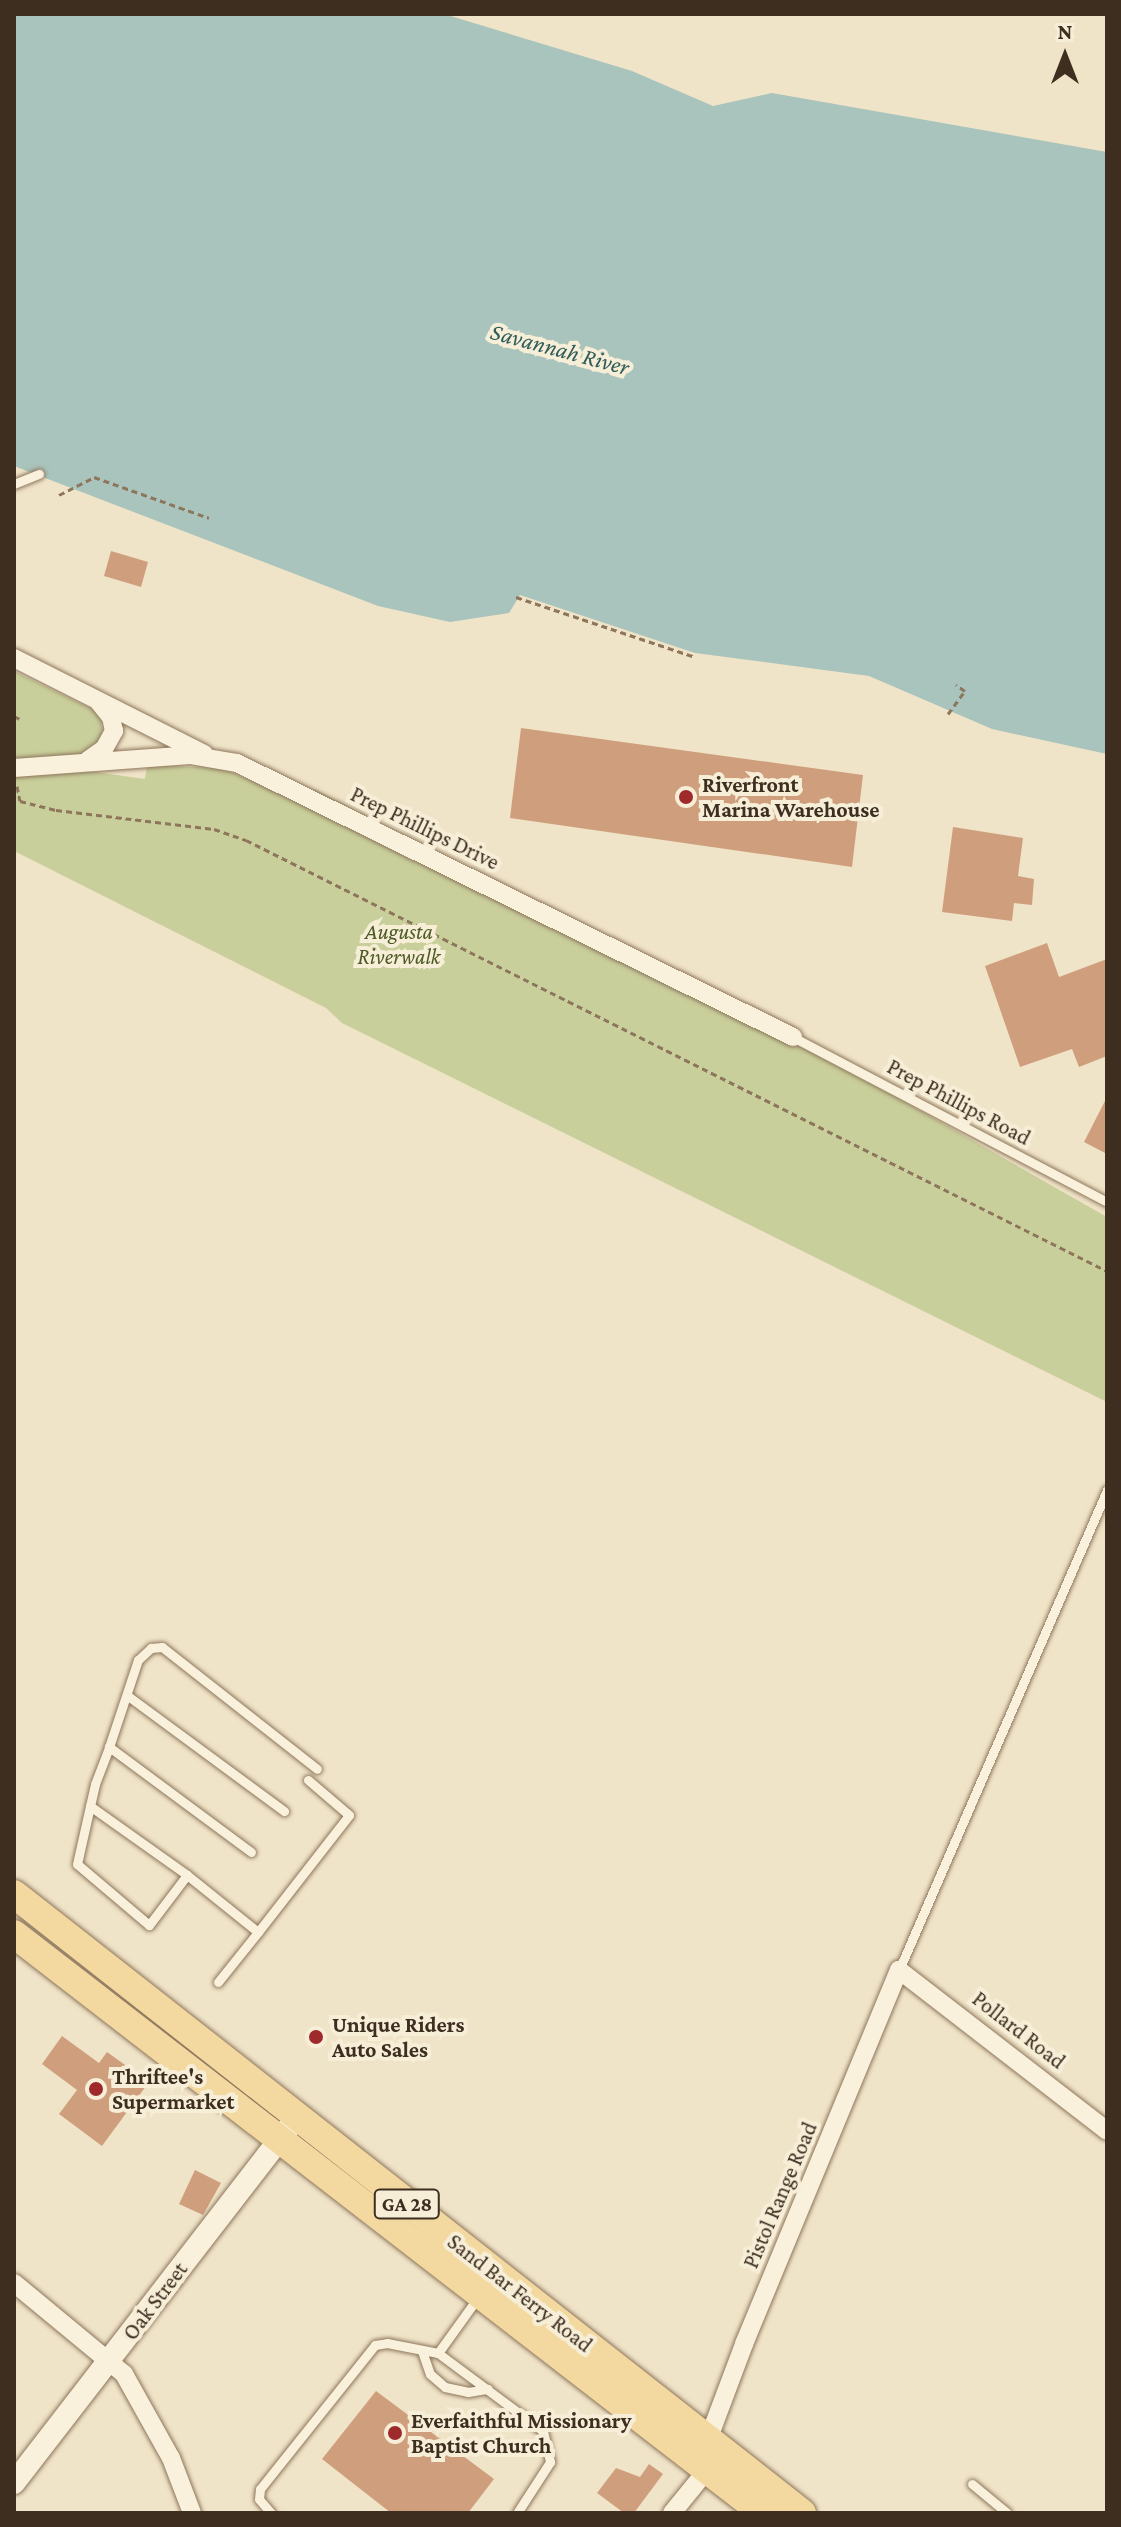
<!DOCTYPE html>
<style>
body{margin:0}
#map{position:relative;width:1121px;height:2527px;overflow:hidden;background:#f0e4c8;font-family:"Crimson Pro",serif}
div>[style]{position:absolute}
.green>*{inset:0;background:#c9cf9b}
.water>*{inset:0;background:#a9c4bc}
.building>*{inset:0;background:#cf9f7d}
.path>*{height:3px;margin-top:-1.5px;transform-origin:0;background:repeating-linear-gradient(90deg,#8d765c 0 6px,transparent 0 10px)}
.roads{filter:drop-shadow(0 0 2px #8d765c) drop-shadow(0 0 2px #8d765c)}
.service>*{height:9px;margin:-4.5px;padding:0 4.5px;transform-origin:4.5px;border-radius:4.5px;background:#faf1dc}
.minor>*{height:18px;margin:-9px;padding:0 9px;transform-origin:9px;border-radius:9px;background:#faf1dc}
.tertiary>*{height:22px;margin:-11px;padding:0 11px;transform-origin:11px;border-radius:11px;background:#faf1dc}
.primary>*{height:28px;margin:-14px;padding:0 14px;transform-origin:14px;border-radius:14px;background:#f3d9a0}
.dots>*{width:22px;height:22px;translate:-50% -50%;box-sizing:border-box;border:4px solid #f7eed8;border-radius:50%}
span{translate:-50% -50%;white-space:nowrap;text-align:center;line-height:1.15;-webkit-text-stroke:8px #f7eed8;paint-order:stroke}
.shield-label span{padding:2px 6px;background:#f7eed8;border:2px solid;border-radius:6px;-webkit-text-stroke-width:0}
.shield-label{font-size:20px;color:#3d2e20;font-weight:700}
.poi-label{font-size:22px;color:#3d2e20;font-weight:700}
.left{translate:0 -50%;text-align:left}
.street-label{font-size:22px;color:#3d2e20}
.park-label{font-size:22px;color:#4d5a26;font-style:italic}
.water-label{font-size:24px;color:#2f5d5a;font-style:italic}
.frame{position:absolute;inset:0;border:16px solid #3d2e20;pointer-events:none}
.north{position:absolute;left:1025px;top:16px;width:80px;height:80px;-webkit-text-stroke:6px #f7eed8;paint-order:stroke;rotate:0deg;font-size:22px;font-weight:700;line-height:32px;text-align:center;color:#3d2e20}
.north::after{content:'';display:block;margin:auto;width:28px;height:36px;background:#3d2e20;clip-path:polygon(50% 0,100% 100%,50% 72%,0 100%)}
</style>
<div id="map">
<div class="green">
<div style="clip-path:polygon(14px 671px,100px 713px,103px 738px,84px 752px,80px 770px,145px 779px,147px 765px,222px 768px,307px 805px,315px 789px,898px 1098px,1107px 1217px,1107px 1402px,342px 1023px,326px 1008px,14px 851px)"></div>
</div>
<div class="water">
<div style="clip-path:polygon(14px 14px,444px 14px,632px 71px,713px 106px,772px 93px,1107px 152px,1107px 754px,992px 729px,869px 676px,695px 653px,520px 595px,509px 613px,450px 622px,378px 606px,14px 466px)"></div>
</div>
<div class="building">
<div style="clip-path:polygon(111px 551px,148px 562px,141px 587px,104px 576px)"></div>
<div style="clip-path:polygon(521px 728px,863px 775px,852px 867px,510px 818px)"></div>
<div style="clip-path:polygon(953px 827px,1023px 838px,1018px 876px,1034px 879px,1032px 905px,1014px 903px,1012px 921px,942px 912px)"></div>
<div style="clip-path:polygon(1047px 943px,1059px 977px,1107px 959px,1107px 1056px,1079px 1067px,1072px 1049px,1020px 1067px,985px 966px)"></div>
<div style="clip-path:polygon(1107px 1097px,1107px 1154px,1084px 1142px)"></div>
<div style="clip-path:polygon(62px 2036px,99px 2063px,107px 2052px,149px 2082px,102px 2146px,59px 2114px,77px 2090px,42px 2064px)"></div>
<div style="clip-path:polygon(195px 2170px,221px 2183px,203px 2215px,179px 2204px)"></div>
<div style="clip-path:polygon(376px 2391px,494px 2479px,468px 2513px,391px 2513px,322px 2459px)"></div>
<div style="clip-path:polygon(649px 2464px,663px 2474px,634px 2513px,624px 2513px,597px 2493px,616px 2468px,640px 2477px)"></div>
</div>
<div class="path">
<div style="left:59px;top:495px;width:39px;rotate:-27deg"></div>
<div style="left:94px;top:477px;width:122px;rotate:19.6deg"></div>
<div style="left:516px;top:597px;width:189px;rotate:18.5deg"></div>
<div style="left:948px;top:714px;width:29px;rotate:-54deg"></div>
<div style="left:965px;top:691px;width:11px;rotate:-146deg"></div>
<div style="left:14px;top:716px;width:9px;rotate:27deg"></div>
<div style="left:17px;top:786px;width:15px;rotate:79deg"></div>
<div style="left:20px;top:801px;width:37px;rotate:14deg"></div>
<div style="left:56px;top:810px;width:159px;rotate:6.9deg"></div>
<div style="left:214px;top:829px;width:34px;rotate:19deg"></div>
<div style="left:246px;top:840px;width:963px;rotate:26.59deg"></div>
</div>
<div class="roads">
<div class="service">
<div style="left:14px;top:484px;width:27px;rotate:-22deg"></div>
<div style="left:793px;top:1037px;width:355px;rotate:27.7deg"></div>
<div style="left:128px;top:1696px;width:194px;rotate:36.4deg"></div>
<div style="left:90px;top:1806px;width:119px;rotate:35.4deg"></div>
<div style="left:187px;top:1875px;width:63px;rotate:127.2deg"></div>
<div style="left:149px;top:1925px;width:94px;rotate:-139.7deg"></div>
<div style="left:77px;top:1864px;width:59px;rotate:-77.4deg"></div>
<div style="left:90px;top:1806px;width:23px;rotate:-77deg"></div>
<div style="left:95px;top:1784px;width:40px;rotate:-69deg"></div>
<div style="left:251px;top:1852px;width:177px;rotate:-143.5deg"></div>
<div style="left:109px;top:1747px;width:92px;rotate:-71.6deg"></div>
<div style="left:138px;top:1660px;width:18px;rotate:-43deg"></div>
<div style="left:151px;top:1648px;width:11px;rotate:-5deg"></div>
<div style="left:162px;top:1647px;width:197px;rotate:38.2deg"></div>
<div style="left:187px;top:1875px;width:91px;rotate:38.8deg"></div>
<div style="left:258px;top:1932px;width:148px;rotate:-52.1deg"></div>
<div style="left:349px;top:1815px;width:54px;rotate:-139.5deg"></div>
<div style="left:899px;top:1970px;width:523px;rotate:-66.57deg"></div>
<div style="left:218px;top:1982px;width:64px;rotate:-51.3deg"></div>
<div style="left:422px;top:2351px;width:24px;rotate:71deg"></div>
<div style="left:430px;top:2374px;width:20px;rotate:41deg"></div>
<div style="left:445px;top:2387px;width:24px;rotate:12deg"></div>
<div style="left:468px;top:2392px;width:20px;rotate:-9deg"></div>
<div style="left:438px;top:2353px;width:70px;rotate:-54.3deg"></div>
<div style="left:972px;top:2484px;width:45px;rotate:39.6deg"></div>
<div style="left:271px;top:2513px;width:18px;rotate:-131deg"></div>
<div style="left:259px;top:2499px;width:10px;rotate:-84deg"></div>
<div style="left:260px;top:2489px;width:184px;rotate:-51.4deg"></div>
<div style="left:375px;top:2345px;width:12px;rotate:-9deg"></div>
<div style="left:387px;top:2343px;width:52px;rotate:11.1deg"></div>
<div style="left:438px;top:2353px;width:131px;rotate:36.6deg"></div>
<div style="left:543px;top:2431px;width:32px;rotate:77deg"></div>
<div style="left:550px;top:2462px;width:61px;rotate:122.9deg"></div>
</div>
<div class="minor">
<div style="left:14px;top:658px;width:213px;rotate:26.8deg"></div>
<div style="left:88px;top:760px;width:19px;rotate:-35deg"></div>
<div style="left:104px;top:749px;width:21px;rotate:-61deg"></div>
<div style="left:114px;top:731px;width:14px;rotate:-102deg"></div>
<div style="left:111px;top:717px;width:19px;rotate:-129deg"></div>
<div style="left:14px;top:768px;width:176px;rotate:-4.2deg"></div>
<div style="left:190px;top:755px;width:48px;rotate:9.7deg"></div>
<div style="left:237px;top:763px;width:620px;rotate:26.23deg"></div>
<div style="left:14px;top:2283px;width:143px;rotate:39.6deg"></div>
<div style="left:124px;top:2374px;width:96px;rotate:60.8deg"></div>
<div style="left:171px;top:2458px;width:59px;rotate:69.1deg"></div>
<div style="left:672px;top:2513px;width:55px;rotate:-50.9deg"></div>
<div style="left:707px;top:2470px;width:30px;rotate:-88deg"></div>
<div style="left:708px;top:2440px;width:103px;rotate:-69.4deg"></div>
<div style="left:744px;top:2344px;width:405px;rotate:-67.5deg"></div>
<div style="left:899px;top:1970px;width:263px;rotate:37.7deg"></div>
</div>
<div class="tertiary">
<div style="left:14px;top:2483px;width:448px;rotate:-52.3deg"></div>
</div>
<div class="primary">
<div style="left:14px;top:1894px;width:1002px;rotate:38.15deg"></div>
<div style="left:14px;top:1934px;width:947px;rotate:37.71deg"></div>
</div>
</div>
<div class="dots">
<div style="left:686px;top:797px;background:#9e2a2b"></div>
<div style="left:316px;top:2037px;background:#9e2a2b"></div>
<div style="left:96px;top:2089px;background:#9e2a2b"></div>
<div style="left:395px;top:2433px;background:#9e2a2b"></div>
</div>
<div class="shield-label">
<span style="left:407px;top:2204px">GA 28</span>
</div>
<div class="poi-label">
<span class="left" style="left:702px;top:797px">Riverfront<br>Marina Warehouse</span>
<span class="left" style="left:332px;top:2037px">Unique Riders<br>Auto Sales</span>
<span class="left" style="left:112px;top:2089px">Thriftee's<br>Supermarket</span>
<span class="left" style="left:411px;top:2433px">Everfaithful Missionary<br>Baptist Church</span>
</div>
<div class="street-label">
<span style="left:425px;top:828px;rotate:26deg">Prep Phillips Drive</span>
<span style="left:959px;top:1102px;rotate:28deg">Prep Phillips Road</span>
<span style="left:1019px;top:2030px;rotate:38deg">Pollard Road</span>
<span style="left:780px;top:2195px;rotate:-67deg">Pistol Range Road</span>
<span style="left:520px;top:2293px;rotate:38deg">Sand Bar Ferry Road</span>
<span style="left:155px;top:2301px;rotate:-53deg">Oak Street</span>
</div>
<div class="park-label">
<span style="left:399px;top:944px">Augusta<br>Riverwalk</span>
</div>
<div class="water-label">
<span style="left:560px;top:349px;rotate:15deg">Savannah River</span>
</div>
<div class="frame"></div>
<div class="north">N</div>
</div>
